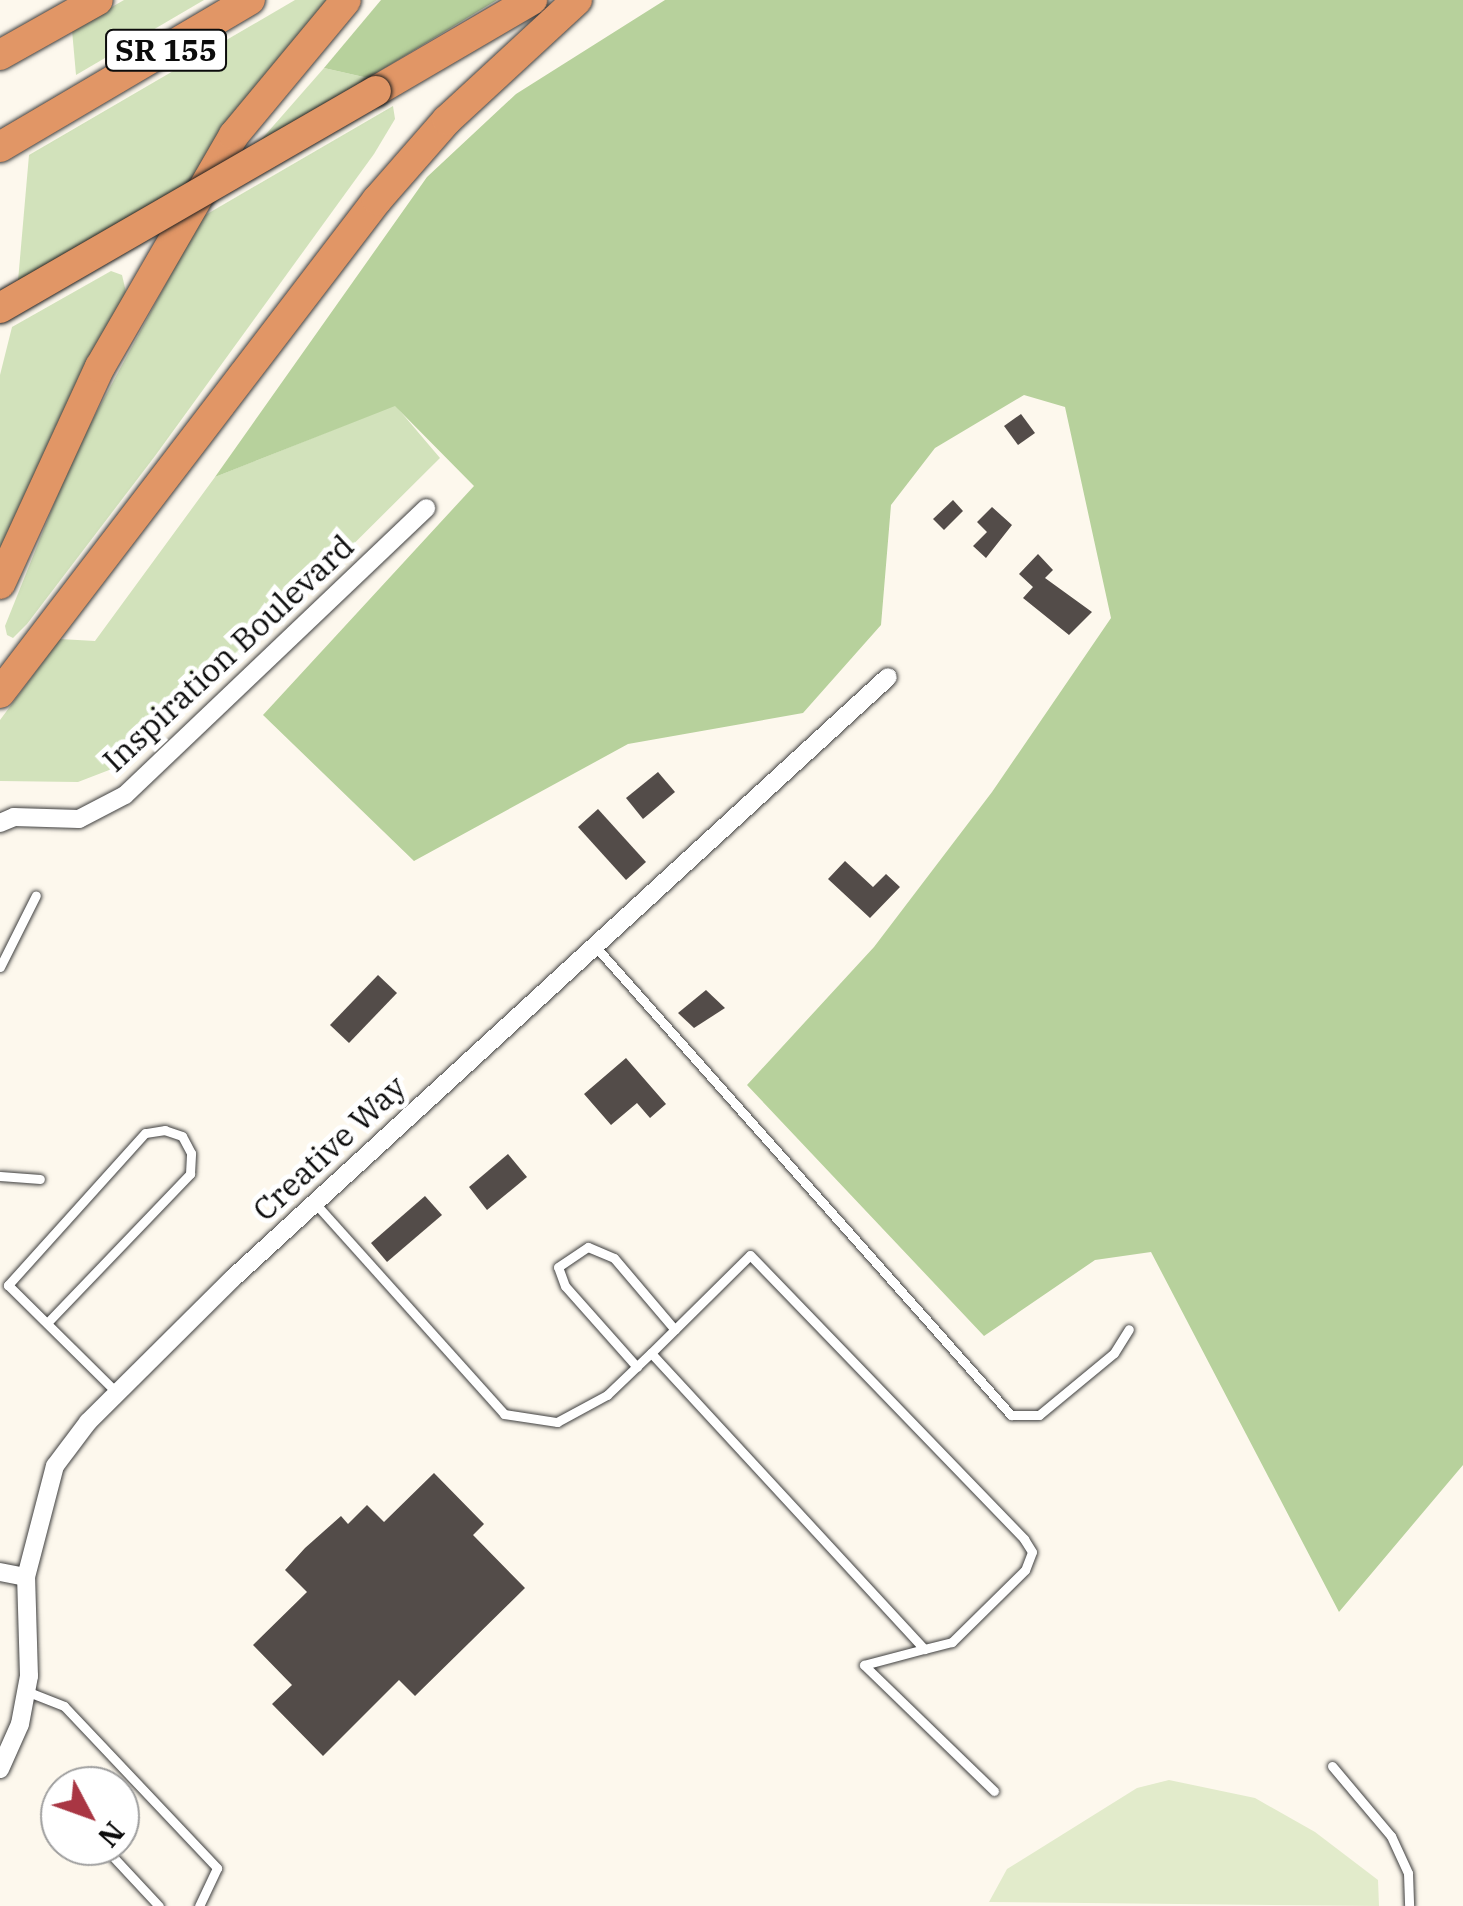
<!DOCTYPE html>
<style>
body{margin:0}
#map{position:relative;width:1463px;height:1906px;overflow:hidden;background:#fdf8ed;font-family:"IBM Plex Serif",serif}
div>[style]{position:absolute}
.green>*{inset:0;background:#d2e2bb}
.forest>*{inset:0;background:#b7d19c}
.pitch>*{inset:0;background:#e2ebcb}
.building>*{inset:0;background:#534c49}
.roads{filter:drop-shadow(0 0 2px #3f3f3f) drop-shadow(0 0 2px #3f3f3f)}
.lane>*{height:9px;margin:-4.5px;padding:0 4.5px;transform-origin:4.5px;border-radius:4.5px;background:#fff}
.street>*{height:18px;margin:-9px;padding:0 9px;transform-origin:9px;border-radius:9px;background:#fff}
.highway>*{height:30px;margin:-15px;padding:0 15px;transform-origin:15px;border-radius:15px;background:#e19666}
.bridges{filter:drop-shadow(0 0 2px #1d1d1d) drop-shadow(0 0 2px #1d1d1d)}
.highway-bridge>*{height:30px;margin:-15px;padding:0 15px;transform-origin:15px;border-radius:15px;background:#e19666}
span{translate:-50% -50%;white-space:nowrap;text-align:center;line-height:1.15;-webkit-text-stroke:10px #fff;paint-order:stroke}
.shield-label span{padding:2px 8px;background:#fff;border:2px solid;border-radius:8px;-webkit-text-stroke-width:0}
.shield-label{font-size:30px;color:#0c0c0c;font-weight:700}
.street-label{font-size:32px;color:#0c0c0c}
.north{position:absolute;left:40px;top:1766px;width:100px;height:100px;box-sizing:border-box;background:#fff;border:2px solid #9e9e9e;border-radius:50%;rotate:131deg;font-size:28px;font-weight:700;line-height:40px;text-align:center;color:#0c0c0c}
.north::after{content:'';display:block;margin:auto;width:35px;height:45px;background:#a93643;clip-path:polygon(50% 0,100% 100%,50% 72%,0 100%)}
</style>
<div id="map">
<div class="green">
<div style="clip-path:polygon(124px 0,204px 0,76px 75px,72px 30px)"></div>
<div style="clip-path:polygon(295px 0,331px 0,192px 181px,18px 281px,29px 155px)"></div>
<div style="clip-path:polygon(324px 68px,368px 78px,260px 141px)"></div>
<div style="clip-path:polygon(393px 106px,395px 119px,374px 154px,155px 456px,27px 624px,13px 638px,7px 635px,5px 626px,74px 454px,202px 217px)"></div>
<div style="clip-path:polygon(111px 271px,122px 275px,126px 292px,0 562px,0 375px,12px 327px)"></div>
<div style="clip-path:polygon(395px 405px,440px 458px,260px 637px,117px 767px,78px 782px,0 781px,0 720px,60px 639px,95px 641px,215px 477px)"></div>
</div>
<div class="forest">
<div style="clip-path:polygon(381px 0,497px 0,368px 78px,324px 68px)"></div>
<div style="clip-path:polygon(665px 0,1463px 0,1463px 1465px,1339px 1612px,1151px 1252px,1095px 1260px,984px 1336px,747px 1085px,874px 947px,992px 792px,1111px 618px,1065px 407px,1024px 395px,935px 448px,891px 505px,881px 625px,803px 713px,628px 744px,414px 861px,263px 715px,474px 486px,395px 406px,215px 477px,427px 177px,516px 94px)"></div>
</div>
<div class="pitch">
<div style="clip-path:polygon(1169px 1780px,1255px 1798px,1315px 1832px,1378px 1880px,1379px 1906px,989px 1902px,1007px 1869px,1137px 1788px)"></div>
</div>
<div class="building">
<div style="clip-path:polygon(1021px 414px,1035px 433px,1018px 445px,1004px 426px)"></div>
<div style="clip-path:polygon(953px 500px,963px 511px,944px 530px,933px 519px)"></div>
<div style="clip-path:polygon(992px 507px,1012px 525px,986px 558px,973px 546px,987px 532px,977px 522px)"></div>
<div style="clip-path:polygon(1038px 554px,1053px 570px,1045px 578px,1092px 612px,1069px 635px,1023px 598px,1033px 587px,1019px 574px)"></div>
<div style="clip-path:polygon(658px 772px,675px 792px,643px 819px,626px 798px)"></div>
<div style="clip-path:polygon(598px 809px,646px 862px,626px 880px,578px 827px)"></div>
<div style="clip-path:polygon(845px 861px,873px 887px,886px 874px,900px 887px,870px 918px,828px 879px)"></div>
<div style="clip-path:polygon(378px 975px,397px 993px,349px 1043px,330px 1025px)"></div>
<div style="clip-path:polygon(706px 990px,725px 1008px,694px 1028px,678px 1013px)"></div>
<div style="clip-path:polygon(626px 1058px,666px 1104px,650px 1118px,637px 1103px,611px 1125px,584px 1094px)"></div>
<div style="clip-path:polygon(508px 1154px,527px 1177px,487px 1210px,469px 1187px)"></div>
<div style="clip-path:polygon(425px 1196px,442px 1215px,387px 1262px,371px 1243px)"></div>
<div style="clip-path:polygon(434px 1473px,484px 1524px,473px 1535px,525px 1588px,415px 1696px,399px 1680px,323px 1756px,272px 1704px,292px 1685px,253px 1645px,307px 1592px,285px 1570px,305px 1548px,341px 1516px,348px 1524px,367px 1505px,384px 1522px)"></div>
</div>
<div class="roads">
<div class="lane">
<div style="left:595px;top:946px;width:627px;rotate:48.43deg"></div>
<div style="left:1011px;top:1415px;width:28px"></div>
<div style="left:1039px;top:1415px;width:97px;rotate:-39.6deg"></div>
<div style="left:1114px;top:1353px;width:28px;rotate:-58deg"></div>
<div style="left:0;top:967px;width:80px;rotate:-63.4deg"></div>
<div style="left:0;top:1176px;width:40px;rotate:4.3deg"></div>
<div style="left:315px;top:1203px;width:283px;rotate:48.1deg"></div>
<div style="left:504px;top:1414px;width:54px;rotate:8.6deg"></div>
<div style="left:557px;top:1422px;width:57px;rotate:-28.4deg"></div>
<div style="left:607px;top:1395px;width:61px;rotate:-43.7deg"></div>
<div style="left:651px;top:1353px;width:403px;rotate:47.3deg"></div>
<div style="left:924px;top:1649px;width:62px;rotate:165.1deg"></div>
<div style="left:864px;top:1665px;width:181px;rotate:44.1deg"></div>
<div style="left:47px;top:1323px;width:207px;rotate:-46.2deg"></div>
<div style="left:190px;top:1174px;width:21px;rotate:-87deg"></div>
<div style="left:191px;top:1153px;width:19px;rotate:-118deg"></div>
<div style="left:182px;top:1136px;width:18px;rotate:-161deg"></div>
<div style="left:165px;top:1130px;width:20px;rotate:171deg"></div>
<div style="left:145px;top:1133px;width:205px;rotate:132deg"></div>
<div style="left:8px;top:1285px;width:153px;rotate:44.7deg"></div>
<div style="left:651px;top:1353px;width:139px;rotate:-44.7deg"></div>
<div style="left:750px;top:1255px;width:395px;rotate:46deg"></div>
<div style="left:1024px;top:1539px;width:15px;rotate:58deg"></div>
<div style="left:1032px;top:1552px;width:19px;rotate:111deg"></div>
<div style="left:1025px;top:1570px;width:103px;rotate:135.4deg"></div>
<div style="left:952px;top:1642px;width:29px;rotate:166deg"></div>
<div style="left:637px;top:1367px;width:108px;rotate:-131.6deg"></div>
<div style="left:565px;top:1286px;width:20px;rotate:-110deg"></div>
<div style="left:558px;top:1267px;width:36px;rotate:-34deg"></div>
<div style="left:588px;top:1247px;width:28px;rotate:23deg"></div>
<div style="left:614px;top:1258px;width:94px;rotate:49.7deg"></div>
<div style="left:26px;top:1691px;width:41px;rotate:21.5deg"></div>
<div style="left:64px;top:1706px;width:223px;rotate:46.6deg"></div>
<div style="left:217px;top:1868px;width:42px;rotate:115.3deg"></div>
<div style="left:1332px;top:1766px;width:92px;rotate:49.9deg"></div>
<div style="left:1391px;top:1836px;width:41px;rotate:65.3deg"></div>
<div style="left:1408px;top:1873px;width:33px;rotate:88deg"></div>
<div style="left:103px;top:1846px;width:82px;rotate:47deg"></div>
</div>
<div class="street">
<div style="left:0;top:823px;width:15px;rotate:-23deg"></div>
<div style="left:14px;top:817px;width:65px;rotate:1.8deg"></div>
<div style="left:79px;top:819px;width:52px;rotate:-27.6deg"></div>
<div style="left:125px;top:795px;width:416px;rotate:-43.6deg"></div>
<div style="left:0;top:1572px;width:26px;rotate:11deg"></div>
<div style="left:0;top:1769px;width:49px;rotate:-66deg"></div>
<div style="left:20px;top:1724px;width:49px;rotate:-79.4deg"></div>
<div style="left:29px;top:1676px;width:99px;rotate:-91.7deg"></div>
<div style="left:26px;top:1577px;width:115px;rotate:-75.4deg"></div>
<div style="left:55px;top:1466px;width:55px;rotate:-53.1deg"></div>
<div style="left:88px;top:1422px;width:203px;rotate:-44.8deg"></div>
<div style="left:232px;top:1279px;width:890px;rotate:-42.54deg"></div>
</div>
<div class="highway">
<div style="left:0;top:55px;width:112px;rotate:-29.3deg"></div>
<div style="left:376px;top:91px;width:181px;rotate:-30.3deg"></div>
<div style="left:0;top:147px;width:290px;rotate:-30.5deg"></div>
<div style="left:0;top:584px;width:239px;rotate:-65.3deg"></div>
<div style="left:100px;top:367px;width:268px;rotate:-60deg"></div>
<div style="left:234px;top:135px;width:175px;rotate:-50.3deg"></div>
<div style="left:0;top:693px;width:621px;rotate:-52.59deg"></div>
<div style="left:377px;top:200px;width:106px;rotate:-48.8deg"></div>
<div style="left:447px;top:120px;width:177px;rotate:-42.7deg"></div>
</div>
</div>
<div class="bridges">
<div class="highway-bridge">
<div style="left:0;top:308px;width:434px;rotate:-30deg"></div>
</div>
</div>
<div class="shield-label">
<span style="left:166px;top:50px">SR 155</span>
</div>
<div class="street-label">
<span style="left:228px;top:653px;rotate:-43deg">Inspiration Boulevard</span>
<span style="left:329px;top:1148px;rotate:-43deg">Creative Way</span>
</div>
<div class="north">N</div>
</div>
